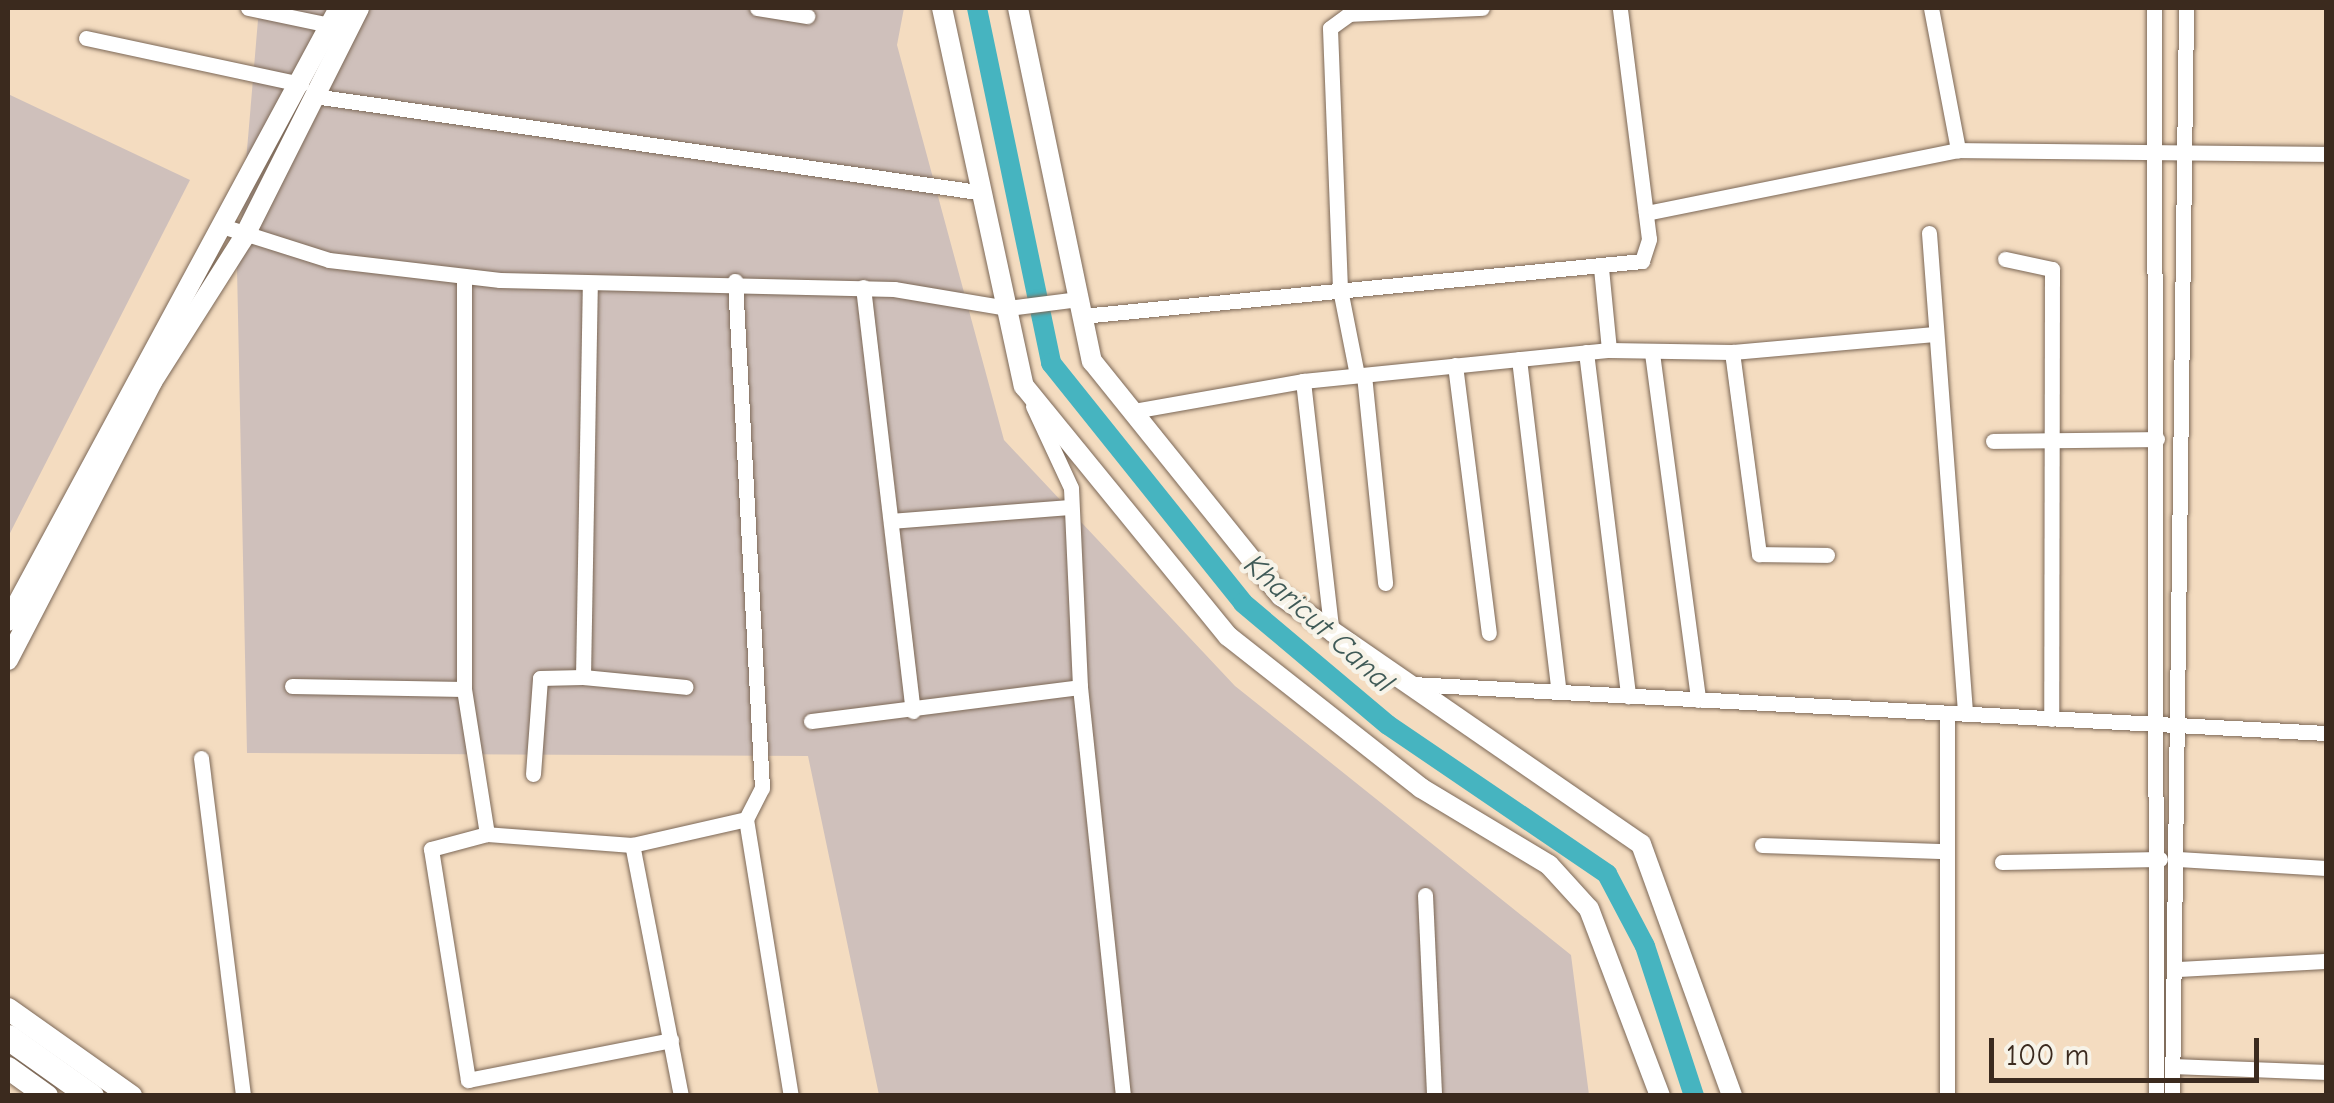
<!DOCTYPE html>
<style>
body{margin:0}
#map{position:relative;width:2334px;height:1103px;overflow:hidden;background:#f4dcc0;font-family:"Comic Neue",sans-serif}
div>[style]{position:absolute}
.industrial>*{inset:0;background:#cfc0bb}
.canal>*{height:20px;margin:-10px;padding:0 10px;transform-origin:10px;border-radius:10px;background:#46b4c0}
.roads{filter:drop-shadow(0 0 2px #7c6857) drop-shadow(0 0 2px #7c6857)}
.minor>*{height:15px;margin:-7.5px;padding:0 7.5px;transform-origin:7.5px;border-radius:7.5px;background:#fff}
.tertiary>*{height:20px;margin:-10px;padding:0 10px;transform-origin:10px;border-radius:10px;background:#fff}
.secondary>*{height:22px;margin:-11px;padding:0 11px;transform-origin:11px;border-radius:11px;background:#fff}
.primary>*{height:25px;margin:-12.5px;padding:0 12.5px;transform-origin:12.5px;border-radius:12.5px;background:#fff}
span{translate:-50% -50%;white-space:nowrap;text-align:center;line-height:1.15;-webkit-text-stroke:9px #f7f3e8;paint-order:stroke}
.water-label{font-size:30px;color:#3f5a57;font-style:italic}
.frame{position:absolute;inset:0;border:10px solid #3b2a1e;pointer-events:none}
.scale{position:absolute;left:1989px;top:1038px;width:270px;height:45px;box-sizing:border-box;border:5px solid #3b2a1e;border-top:0;padding-left:12px;font-size:30px;line-height:35px;white-space:nowrap;color:#3b2a1e;-webkit-text-stroke:8px #f7f3e8;paint-order:stroke}
</style>
<div id="map">
<div class="industrial">
<div style="clip-path:polygon(259px 8px,904px 8px,897px 45px,1004px 440px,1235px 686px,1571px 955px,1589px 1095px,879px 1095px,808px 756px,247px 753px,237px 268px)"></div>
<div style="clip-path:polygon(8px 94px,190px 180px,8px 537px)"></div>
</div>
<div class="canal">
<div style="left:977px;top:8px;width:363px;rotate:78.2deg"></div>
<div style="left:1051px;top:363px;width:307px;rotate:51.3deg"></div>
<div style="left:1243px;top:603px;width:189px;rotate:40.1deg"></div>
<div style="left:1388px;top:725px;width:265px;rotate:34.2deg"></div>
<div style="left:1607px;top:874px;width:81px;rotate:62.2deg"></div>
<div style="left:1645px;top:946px;width:158px;rotate:71.9deg"></div>
</div>
<div class="roads">
<div class="minor">
<div style="left:248px;top:8px;width:84px;rotate:11.7deg"></div>
<div style="left:757px;top:8px;width:51px;rotate:9.1deg"></div>
<div style="left:1931px;top:8px;width:145px;rotate:79.2deg"></div>
<div style="left:2154px;top:8px;width:1088px;rotate:89.89deg"></div>
<div style="left:86px;top:38px;width:220px;rotate:12.1deg"></div>
<div style="left:314px;top:96px;width:671px;rotate:8.23deg"></div>
<div style="left:1646px;top:213px;width:318px;rotate:-11.4deg"></div>
<div style="left:1958px;top:150px;width:368px;rotate:0.6deg"></div>
<div style="left:222px;top:226px;width:112px;rotate:17.6deg"></div>
<div style="left:329px;top:260px;width:172px;rotate:6.7deg"></div>
<div style="left:500px;top:280px;width:394px;rotate:1.3deg"></div>
<div style="left:894px;top:289px;width:116px;rotate:9.5deg"></div>
<div style="left:1008px;top:308px;width:71px;rotate:-7.3deg"></div>
<div style="left:1929px;top:233px;width:482px;rotate:85.7deg"></div>
<div style="left:2005px;top:259px;width:48px;rotate:12deg"></div>
<div style="left:2052px;top:269px;width:450px;rotate:90.1deg"></div>
<div style="left:1601px;top:268px;width:82px;rotate:84.4deg"></div>
<div style="left:863px;top:287px;width:427px;rotate:83.3deg"></div>
<div style="left:1082px;top:316px;width:563px;rotate:-5.61deg"></div>
<div style="left:1642px;top:261px;width:23px;rotate:-72deg"></div>
<div style="left:1649px;top:239px;width:233px;rotate:-97.2deg"></div>
<div style="left:1586px;top:352px;width:347px;rotate:83deg"></div>
<div style="left:1732px;top:352px;width:204px;rotate:82.4deg"></div>
<div style="left:1759px;top:554px;width:68px;rotate:0.8deg"></div>
<div style="left:1652px;top:353px;width:350px;rotate:82.4deg"></div>
<div style="left:1519px;top:359px;width:335px;rotate:83.2deg"></div>
<div style="left:1455px;top:365px;width:270px;rotate:82.8deg"></div>
<div style="left:1357px;top:375px;width:88px;rotate:-101.2deg"></div>
<div style="left:1340px;top:289px;width:261px;rotate:-92.2deg"></div>
<div style="left:1330px;top:28px;width:24px;rotate:-36deg"></div>
<div style="left:1349px;top:14px;width:133px;rotate:-2.6deg"></div>
<div style="left:1364px;top:375px;width:209px;rotate:84.2deg"></div>
<div style="left:1303px;top:381px;width:255px;rotate:83.5deg"></div>
<div style="left:1033px;top:406px;width:90px;rotate:65.1deg"></div>
<div style="left:1071px;top:488px;width:199px;rotate:87.4deg"></div>
<div style="left:1080px;top:687px;width:411px;rotate:84deg"></div>
<div style="left:1133px;top:411px;width:173px;rotate:-10deg"></div>
<div style="left:1303px;top:381px;width:308px;rotate:-5.8deg"></div>
<div style="left:1609px;top:350px;width:123px;rotate:0.9deg"></div>
<div style="left:1732px;top:352px;width:204px;rotate:-5.1deg"></div>
<div style="left:1993px;top:441px;width:164px;rotate:-0.7deg"></div>
<div style="left:891px;top:521px;width:178px;rotate:-4.5deg"></div>
<div style="left:583px;top:677px;width:103px;rotate:5.5deg"></div>
<div style="left:1412px;top:684px;width:915px;rotate:3.07deg"></div>
<div style="left:292px;top:686px;width:172px;rotate:1deg"></div>
<div style="left:464px;top:689px;width:413px;rotate:-90deg"></div>
<div style="left:464px;top:689px;width:147px;rotate:81deg"></div>
<div style="left:1947px;top:713px;width:383px;rotate:90deg"></div>
<div style="left:811px;top:721px;width:271px;rotate:-7.2deg"></div>
<div style="left:201px;top:758px;width:341px;rotate:82.9deg"></div>
<div style="left:533px;top:774px;width:96px;rotate:-85.8deg"></div>
<div style="left:540px;top:678px;width:43px;rotate:-1.3deg"></div>
<div style="left:583px;top:677px;width:393px;rotate:-89deg"></div>
<div style="left:746px;top:819px;width:281px;rotate:80.8deg"></div>
<div style="left:632px;top:845px;width:145px;rotate:-175.7deg"></div>
<div style="left:487px;top:834px;width:58px;rotate:165deg"></div>
<div style="left:431px;top:849px;width:234px;rotate:80.9deg"></div>
<div style="left:468px;top:1080px;width:207px;rotate:-11.1deg"></div>
<div style="left:1762px;top:845px;width:185px;rotate:1.9deg"></div>
<div style="left:2178px;top:859px;width:148px;rotate:3.5deg"></div>
<div style="left:2002px;top:862px;width:158px;rotate:-1.1deg"></div>
<div style="left:1425px;top:895px;width:201px;rotate:87.4deg"></div>
<div style="left:2177px;top:969px;width:149px;rotate:-3.1deg"></div>
<div style="left:2173px;top:1066px;width:153px;rotate:2.2deg"></div>
<div style="left:681px;top:1096px;width:256px;rotate:-101deg"></div>
<div style="left:632px;top:845px;width:117px;rotate:-12.8deg"></div>
<div style="left:746px;top:819px;width:35px;rotate:-63deg"></div>
<div style="left:762px;top:788px;width:508px;rotate:-93.05deg"></div>
<div style="left:2172px;top:1096px;width:1088px;rotate:-89.26deg"></div>
</div>
<div class="tertiary">
<div style="left:942px;top:8px;width:387px;rotate:77.8deg"></div>
<div style="left:1024px;top:386px;width:323px;rotate:50.8deg"></div>
<div style="left:1228px;top:636px;width:246px;rotate:38.2deg"></div>
<div style="left:1421px;top:788px;width:149px;rotate:31deg"></div>
<div style="left:1549px;top:865px;width:59px;rotate:47.7deg"></div>
<div style="left:1589px;top:909px;width:200px;rotate:69.2deg"></div>
<div style="left:1018px;top:8px;width:361px;rotate:78.2deg"></div>
<div style="left:1092px;top:361px;width:302px;rotate:51.2deg"></div>
<div style="left:1281px;top:596px;width:437px;rotate:34.6deg"></div>
<div style="left:1641px;top:844px;width:268px;rotate:70.1deg"></div>
<div style="left:8px;top:621px;width:697px;rotate:-61.63deg"></div>
<div style="left:8px;top:660px;width:313px;rotate:-62.6deg"></div>
<div style="left:152px;top:382px;width:172px;rotate:-57.6deg"></div>
<div style="left:244px;top:237px;width:256px;rotate:-63.3deg"></div>
</div>
<div class="secondary">
<div style="left:8px;top:1009px;width:151px;rotate:35.3deg"></div>
<div style="left:8px;top:1068px;width:48px;rotate:35.7deg"></div>
</div>
<div class="primary">
<div style="left:8px;top:1037px;width:102px;rotate:35.4deg"></div>
</div>
</div>
<div class="water-label">
<span style="left:1319px;top:624px;rotate:42deg">Kharicut Canal</span>
</div>
<div class="frame"></div>
<div class="scale">100 m</div>
</div>
